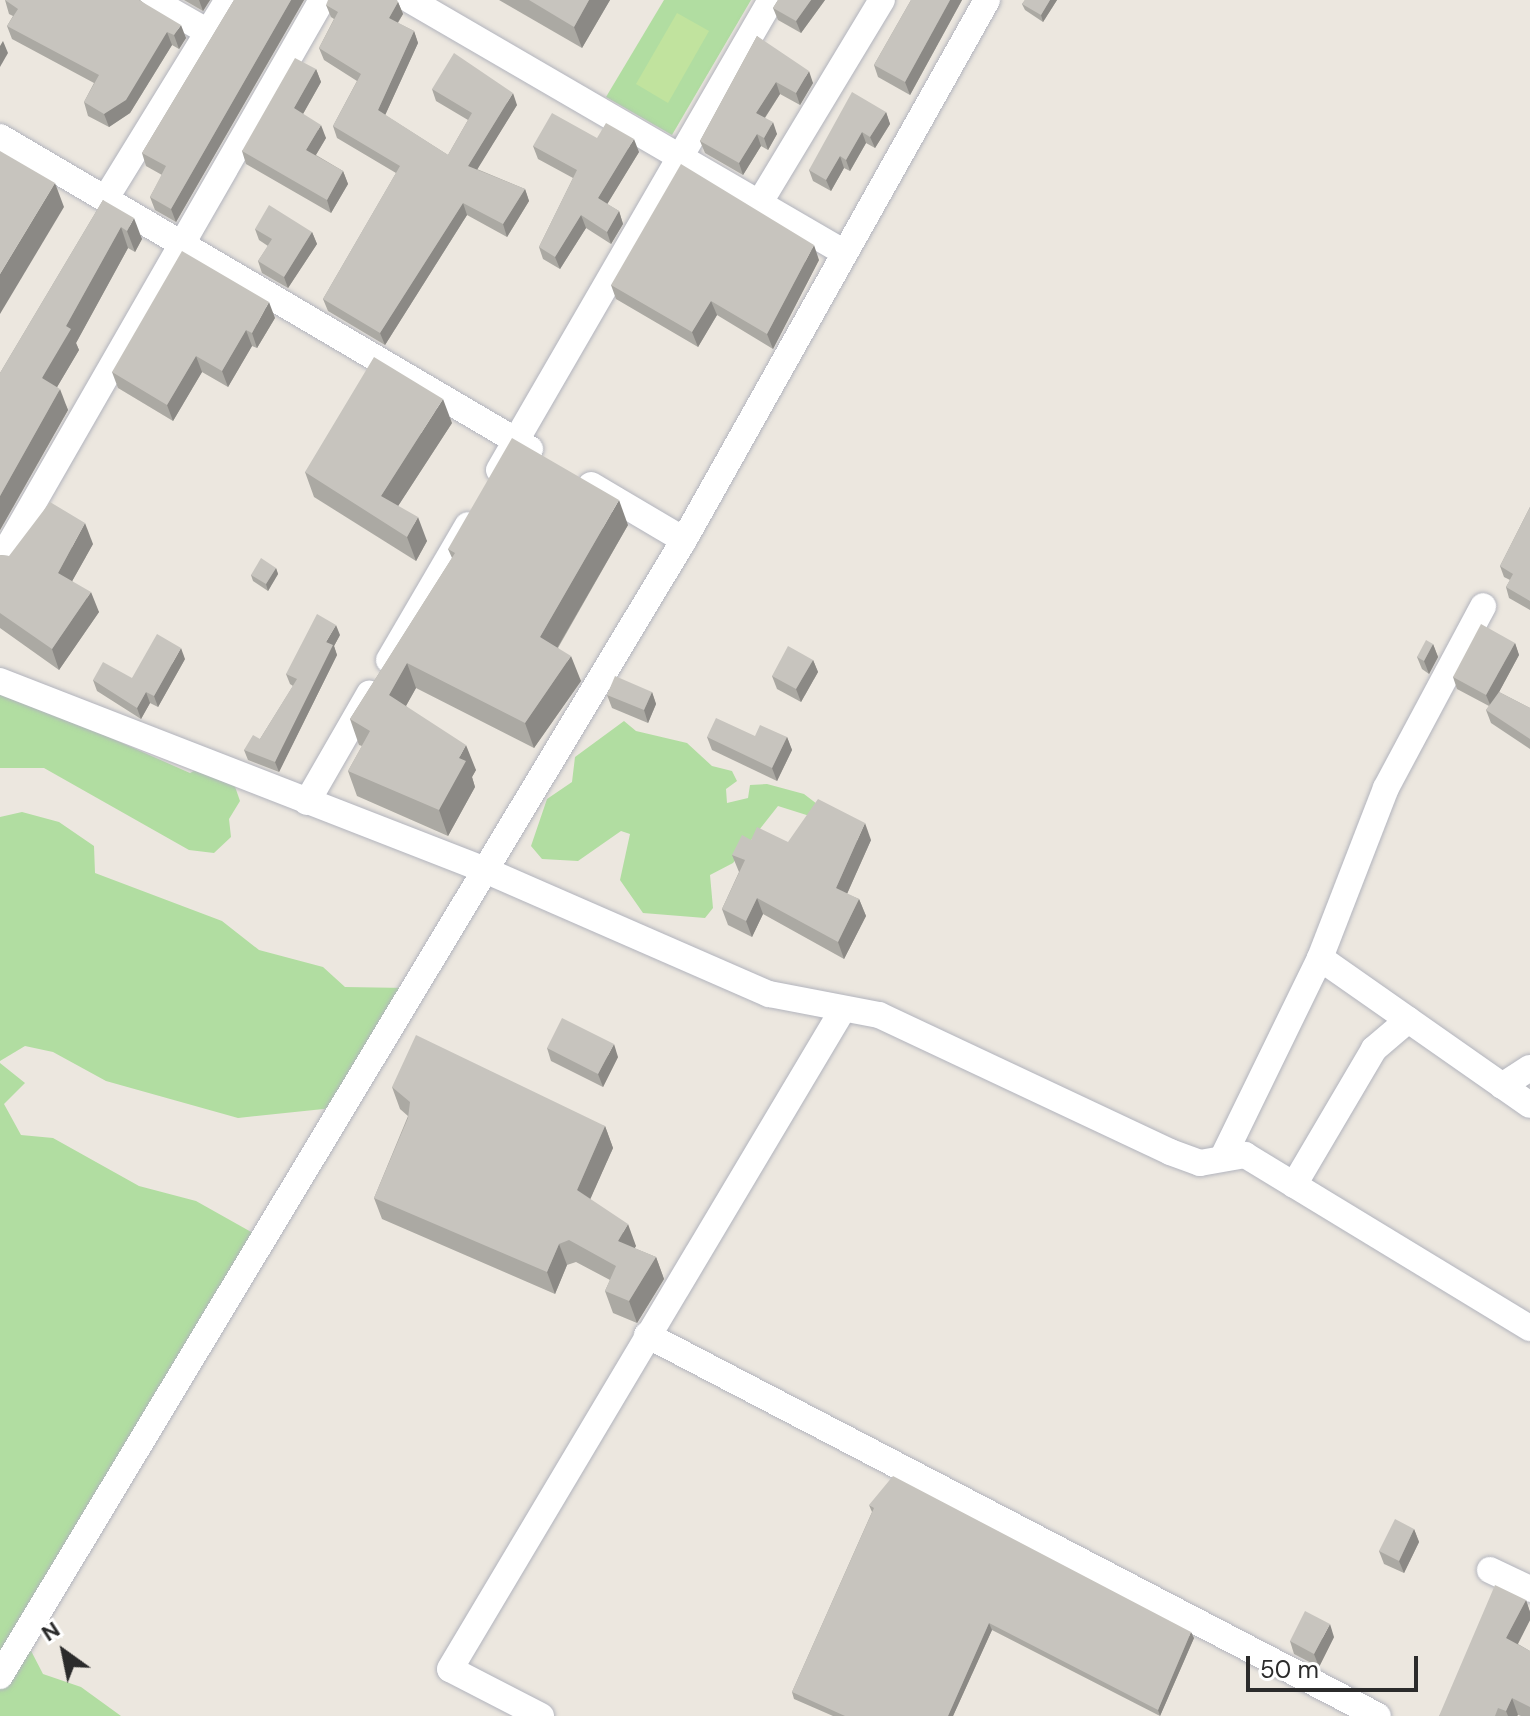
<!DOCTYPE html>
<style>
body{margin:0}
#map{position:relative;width:1530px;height:1716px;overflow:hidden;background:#ece7df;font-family:"DM Sans",sans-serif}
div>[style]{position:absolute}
.green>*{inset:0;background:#b1dda1}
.pitch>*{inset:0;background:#c1e39e}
.roads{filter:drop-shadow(0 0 2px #b2b4bd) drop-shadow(0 0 2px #b2b4bd)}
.minor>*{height:26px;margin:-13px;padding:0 13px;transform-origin:13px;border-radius:13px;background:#fff}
.wall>*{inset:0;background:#aba9a3}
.shaded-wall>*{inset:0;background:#8b8985}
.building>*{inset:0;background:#c7c4be}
span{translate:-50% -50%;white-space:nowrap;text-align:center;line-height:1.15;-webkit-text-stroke:6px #fff;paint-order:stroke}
.north{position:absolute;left:24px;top:1612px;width:80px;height:80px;-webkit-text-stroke:6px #fff;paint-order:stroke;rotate:327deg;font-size:22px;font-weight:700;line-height:32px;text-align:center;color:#2b2b2b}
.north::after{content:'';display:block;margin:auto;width:28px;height:36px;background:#2b2b2b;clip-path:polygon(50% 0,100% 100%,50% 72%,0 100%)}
.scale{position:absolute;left:1246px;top:1656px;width:172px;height:36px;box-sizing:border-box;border:4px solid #2b2b2b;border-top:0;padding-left:10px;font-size:24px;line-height:28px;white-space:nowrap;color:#2b2b2b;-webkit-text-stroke:6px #fff;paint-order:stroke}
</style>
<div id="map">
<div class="green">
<div style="clip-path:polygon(664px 0,751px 0,672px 135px,606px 97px)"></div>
<div style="clip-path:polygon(0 689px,190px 773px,200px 768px,232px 778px,240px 801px,229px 819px,231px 837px,214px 853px,189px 850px,44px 768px,0 768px)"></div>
<div style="clip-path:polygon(624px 721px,636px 731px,687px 743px,712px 766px,732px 771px,737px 781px,726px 789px,727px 803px,748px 798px,750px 785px,767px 784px,804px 794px,817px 804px,816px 818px,778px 806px,733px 863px,710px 875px,713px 908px,705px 918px,643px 913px,620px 880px,630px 834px,621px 831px,578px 861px,542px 859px,531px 846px,547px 799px,572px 782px,575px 757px)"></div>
<div style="clip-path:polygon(22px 812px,59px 822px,94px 846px,95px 873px,222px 921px,259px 950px,323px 967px,345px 987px,407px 988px,333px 1108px,238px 1118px,106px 1081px,53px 1052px,25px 1046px,0 1061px,0 817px)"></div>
<div style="clip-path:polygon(0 1063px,25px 1083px,4px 1104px,21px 1135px,53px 1138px,139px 1186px,196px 1201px,253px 1233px,251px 1248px,49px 1573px,28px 1645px,43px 1674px,81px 1687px,121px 1716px,0 1716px)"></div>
</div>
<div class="pitch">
<div style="clip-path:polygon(677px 13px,709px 31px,668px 103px,636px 84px)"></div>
</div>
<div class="roads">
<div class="minor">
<div style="left:152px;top:0;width:64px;rotate:29.7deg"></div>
<div style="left:410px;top:0;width:503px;rotate:30.18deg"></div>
<div style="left:0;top:137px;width:615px;rotate:30.48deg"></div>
<div style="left:106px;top:198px;width:233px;rotate:-58.4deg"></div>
<div style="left:760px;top:202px;width:236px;rotate:-58.9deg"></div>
<div style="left:499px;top:470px;width:543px;rotate:-59.94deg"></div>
<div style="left:591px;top:485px;width:108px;rotate:30.6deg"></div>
<div style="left:0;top:561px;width:647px;rotate:-60.15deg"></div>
<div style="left:389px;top:660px;width:156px;rotate:-59.7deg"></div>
<div style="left:0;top:681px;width:521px;rotate:21.29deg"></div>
<div style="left:485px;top:870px;width:310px;rotate:23.6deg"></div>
<div style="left:769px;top:994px;width:112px;rotate:10.8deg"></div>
<div style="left:879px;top:1015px;width:322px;rotate:25.2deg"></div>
<div style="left:1170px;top:1152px;width:32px;rotate:20deg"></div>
<div style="left:1200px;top:1163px;width:46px;rotate:-10.1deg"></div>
<div style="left:1245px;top:1155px;width:333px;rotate:31.3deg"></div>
<div style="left:307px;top:802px;width:125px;rotate:-60.1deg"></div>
<div style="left:1320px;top:958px;width:256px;rotate:35deg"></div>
<div style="left:1502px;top:1086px;width:33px;rotate:-33deg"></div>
<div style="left:1223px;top:1157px;width:221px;rotate:-64deg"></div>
<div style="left:1320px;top:958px;width:182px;rotate:-68.8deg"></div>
<div style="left:1386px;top:788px;width:206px;rotate:-61.9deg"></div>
<div style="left:1294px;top:1185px;width:158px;rotate:-59.5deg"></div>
<div style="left:1374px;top:1049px;width:45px;rotate:-40.5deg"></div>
<div style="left:647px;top:1335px;width:824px;rotate:27.53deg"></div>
<div style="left:1490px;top:1570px;width:44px;rotate:25.4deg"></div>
<div style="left:0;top:1676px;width:1326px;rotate:-58.95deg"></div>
<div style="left:684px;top:540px;width:619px;rotate:-60.7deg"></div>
<div style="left:541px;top:1716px;width:102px;rotate:-152.7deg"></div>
<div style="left:450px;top:1669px;width:766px;rotate:-59.22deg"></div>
</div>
</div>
<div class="wall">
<div style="clip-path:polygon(5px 0,140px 0,186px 38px,179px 49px,172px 45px,130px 113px,109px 127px,88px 116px,84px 102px,94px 83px,12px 39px,7px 26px,13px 16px,9px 14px)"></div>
<div style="clip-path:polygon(184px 0,210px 0,203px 11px)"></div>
<div style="clip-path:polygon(234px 0,304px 0,176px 222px,155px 210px,150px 197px,162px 175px,146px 166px,142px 153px)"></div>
<div style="clip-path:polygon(499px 0,610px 0,582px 48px)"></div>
<div style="clip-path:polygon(778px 0,825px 0,801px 33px,778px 20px,773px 8px)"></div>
<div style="clip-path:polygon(911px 0,962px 0,910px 95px,878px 77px,874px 65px)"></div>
<div style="clip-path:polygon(1025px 0,1057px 0,1043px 22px,1025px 10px,1022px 4px)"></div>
<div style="clip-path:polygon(398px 2px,403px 14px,398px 23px,414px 31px,418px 43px,385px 115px,448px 155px,468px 120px,436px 101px,432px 89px,517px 105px,477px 169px,525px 189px,529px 201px,507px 237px,467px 215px,385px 345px,328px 311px,323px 299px,396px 173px,337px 138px,333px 126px,357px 81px,324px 60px,319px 48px,334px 19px,331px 17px,326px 5px)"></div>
<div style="clip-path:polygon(757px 36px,813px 83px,800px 105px,780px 94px,765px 118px,777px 134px,768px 150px,761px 146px,743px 175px,705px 153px,700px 141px)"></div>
<div style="clip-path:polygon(316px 69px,321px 82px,303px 114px,326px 138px,316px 155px,343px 171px,348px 184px,331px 213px,246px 164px,242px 151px)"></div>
<div style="clip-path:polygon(886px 112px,890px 124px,875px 148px,866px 143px,850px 171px,844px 168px,831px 191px,813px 181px,809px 170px)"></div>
<div style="clip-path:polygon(597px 138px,639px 152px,607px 204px,619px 211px,623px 224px,611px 244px,586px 228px,560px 269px,543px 259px,539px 247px,573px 178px,538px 159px,533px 146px)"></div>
<div style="clip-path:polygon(103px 200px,142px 239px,135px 252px,128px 248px,76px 343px,79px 350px,57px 387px,68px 410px,0 530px,0 373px)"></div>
<div style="clip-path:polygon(255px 229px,312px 232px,317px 244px,288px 288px,262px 273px,258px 261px,268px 246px,259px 240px)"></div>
<div style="clip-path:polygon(819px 260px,773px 349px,717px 315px,698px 347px,616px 299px,611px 285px)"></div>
<div style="clip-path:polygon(275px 318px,257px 348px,252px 346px,228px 387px,202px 372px,173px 421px,118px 388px,112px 372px)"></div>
<div style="clip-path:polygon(452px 423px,398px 506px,427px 541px,416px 561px,314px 497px,305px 472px)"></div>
<div style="clip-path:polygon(1530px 507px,1530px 610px,1509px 598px,1506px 587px,1510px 580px,1504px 577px,1500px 566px)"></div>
<div style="clip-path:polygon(628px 525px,558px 648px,581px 681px,534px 748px,416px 688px,406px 706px,476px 770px,472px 777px,475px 787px,448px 836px,357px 796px,348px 771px,362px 746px,359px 745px,350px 719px,452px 558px,448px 549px)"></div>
<div style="clip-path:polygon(93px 544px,72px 581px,99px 612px,59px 670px,0 628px,0 555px,9px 556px)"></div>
<div style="clip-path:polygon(276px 568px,278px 574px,268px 591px,253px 581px,251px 575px)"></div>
<div style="clip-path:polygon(340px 635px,334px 646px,337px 655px,279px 772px,248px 760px,244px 750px,260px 739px,293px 686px,290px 684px,286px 674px)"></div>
<div style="clip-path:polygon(1515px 643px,1519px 655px,1499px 692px,1530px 708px,1530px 749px,1491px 723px,1486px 710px,1489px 706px,1457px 689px,1453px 677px)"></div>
<div style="clip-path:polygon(1433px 644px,1438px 657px,1429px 674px,1422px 669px,1417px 657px)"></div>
<div style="clip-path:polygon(185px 659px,158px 707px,150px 703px,141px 719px,97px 691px,93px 680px,132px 678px)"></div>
<div style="clip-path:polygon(813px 660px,818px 672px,801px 702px,777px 689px,772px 676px)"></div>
<div style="clip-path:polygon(652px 692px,656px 704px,648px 723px,612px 708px,607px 695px)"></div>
<div style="clip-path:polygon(755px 736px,787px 737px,792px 750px,777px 781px,712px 750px,707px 737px)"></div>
<div style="clip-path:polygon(751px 840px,788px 842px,871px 840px,847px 894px,859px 899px,866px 916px,844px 959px,763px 914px,752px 937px,728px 925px,722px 909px,739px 872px,732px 855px)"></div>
<div style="clip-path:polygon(547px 1048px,618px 1057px,603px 1087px,551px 1061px)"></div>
<div style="clip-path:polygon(392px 1087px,605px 1126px,613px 1148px,590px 1199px,636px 1246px,634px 1248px,656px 1257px,664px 1279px,637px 1323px,613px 1313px,605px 1291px,610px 1280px,576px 1262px,567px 1265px,555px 1294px,382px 1219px,374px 1198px,408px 1116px,400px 1109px)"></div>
<div style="clip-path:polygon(869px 1505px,1194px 1638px,1160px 1716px,992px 1630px,953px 1716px,833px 1716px,794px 1699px,792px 1692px,872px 1512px)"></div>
<div style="clip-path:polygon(1414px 1529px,1419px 1542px,1404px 1573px,1384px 1564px,1379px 1551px)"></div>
<div style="clip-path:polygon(1526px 1600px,1530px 1612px,1530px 1620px,1518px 1644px,1530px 1651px,1530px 1716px,1521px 1716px,1518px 1715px,1517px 1716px,1439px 1716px)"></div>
<div style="clip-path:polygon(1334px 1637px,1319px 1667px,1294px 1654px,1290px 1641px)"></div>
</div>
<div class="shaded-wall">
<div style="clip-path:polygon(199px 0,210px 0,203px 11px)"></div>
<div style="clip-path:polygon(291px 0,304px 0,176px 222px,171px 209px)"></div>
<div style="clip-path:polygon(589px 0,610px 0,582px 48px,574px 27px)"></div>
<div style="clip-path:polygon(811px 0,825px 0,801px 33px,796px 21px)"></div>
<div style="clip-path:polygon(950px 0,962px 0,910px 95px,905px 82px)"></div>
<div style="clip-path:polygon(1050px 0,1057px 0,1043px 22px,1041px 15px)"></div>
<div style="clip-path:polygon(398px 2px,403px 14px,393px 30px,389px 18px)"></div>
<div style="clip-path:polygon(181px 25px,186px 38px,179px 49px,174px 35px)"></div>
<div style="clip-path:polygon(414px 31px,418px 43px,382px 122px,378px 110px)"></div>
<div style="clip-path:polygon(167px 32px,172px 45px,130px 113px,109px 127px,104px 114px)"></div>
<div style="clip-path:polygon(3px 41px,8px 53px,0 67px,0 46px)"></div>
<div style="clip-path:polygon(316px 69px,321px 82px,299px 121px,294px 108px)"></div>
<div style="clip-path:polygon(809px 71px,813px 83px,800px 105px,796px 93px)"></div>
<div style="clip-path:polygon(776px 82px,780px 94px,760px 125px,756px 113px)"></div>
<div style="clip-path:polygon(513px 93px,517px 105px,472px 178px,468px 166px)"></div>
<div style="clip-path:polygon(886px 112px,890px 124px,875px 148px,870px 137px)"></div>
<div style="clip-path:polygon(773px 122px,777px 134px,768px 150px,764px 138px)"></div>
<div style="clip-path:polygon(321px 125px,326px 138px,311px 163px,306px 150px)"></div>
<div style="clip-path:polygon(862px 132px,866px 143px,850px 171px,846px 160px)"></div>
<div style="clip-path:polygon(757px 134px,761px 146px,743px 175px,739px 163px)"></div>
<div style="clip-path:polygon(634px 139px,639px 152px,603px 211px,598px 198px)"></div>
<div style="clip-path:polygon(840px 156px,844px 168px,831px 191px,826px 180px)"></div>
<div style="clip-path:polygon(343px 171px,348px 184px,331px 213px,327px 200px)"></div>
<div style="clip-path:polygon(55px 183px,64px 207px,0 314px,0 274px)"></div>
<div style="clip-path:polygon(525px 189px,529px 201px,507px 237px,503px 224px)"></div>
<div style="clip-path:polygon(463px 203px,467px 215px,385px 345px,380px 333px)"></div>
<div style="clip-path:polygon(619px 211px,623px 224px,611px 244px,607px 232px)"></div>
<div style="clip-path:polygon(581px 215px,586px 228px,560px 269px,555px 257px)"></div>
<div style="clip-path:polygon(134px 218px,142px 239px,135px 252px,127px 231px)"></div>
<div style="clip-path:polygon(121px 227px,128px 248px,76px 343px,79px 350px,50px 399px,42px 378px,66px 326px)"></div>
<div style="clip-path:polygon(312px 232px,317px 244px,288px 288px,284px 277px)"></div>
<div style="clip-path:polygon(814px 245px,819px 260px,773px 349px,767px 334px)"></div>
<div style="clip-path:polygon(711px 301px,717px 315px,698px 347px,692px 332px)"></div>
<div style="clip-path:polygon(269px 302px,275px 318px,257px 348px,252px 333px)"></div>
<div style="clip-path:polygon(246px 330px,252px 346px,228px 387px,222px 371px)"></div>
<div style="clip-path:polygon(196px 356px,202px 372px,173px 421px,167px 405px)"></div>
<div style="clip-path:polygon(60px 389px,68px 410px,0 530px,0 496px)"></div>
<div style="clip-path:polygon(443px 399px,452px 423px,389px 520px,381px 496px)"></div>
<div style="clip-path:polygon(619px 500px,628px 525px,549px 662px,540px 637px)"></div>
<div style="clip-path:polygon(418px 517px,427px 541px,416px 561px,407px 537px)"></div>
<div style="clip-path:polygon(85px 523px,93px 544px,65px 594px,58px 573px)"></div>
<div style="clip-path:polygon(276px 568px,278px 574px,268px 591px,266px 584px)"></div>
<div style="clip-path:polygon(91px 592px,99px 612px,59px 670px,52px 649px)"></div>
<div style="clip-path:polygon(336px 625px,340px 635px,334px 646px,337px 655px,279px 772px,275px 762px,326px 642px)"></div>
<div style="clip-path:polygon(1515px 643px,1519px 655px,1491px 707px,1486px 695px)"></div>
<div style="clip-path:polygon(1433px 644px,1438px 657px,1429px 674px,1424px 661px)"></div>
<div style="clip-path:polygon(181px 648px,185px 659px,158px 707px,154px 696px)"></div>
<div style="clip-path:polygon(571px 656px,581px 681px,534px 748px,525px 723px)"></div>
<div style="clip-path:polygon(813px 660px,818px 672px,801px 702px,796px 689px)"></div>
<div style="clip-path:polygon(407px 663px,416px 688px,398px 720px,389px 695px)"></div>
<div style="clip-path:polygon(146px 692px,150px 703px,141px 719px,137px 708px)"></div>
<div style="clip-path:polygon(652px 692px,656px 704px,648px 723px,644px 710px)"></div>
<div style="clip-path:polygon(787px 737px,792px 750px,777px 781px,772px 768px)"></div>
<div style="clip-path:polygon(466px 745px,476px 770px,472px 777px,475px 787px,448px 836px,439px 810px,459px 758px)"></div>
<div style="clip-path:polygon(865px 823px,871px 840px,842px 905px,836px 888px)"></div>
<div style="clip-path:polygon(757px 898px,763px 914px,752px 937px,746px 921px)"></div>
<div style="clip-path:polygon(859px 899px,866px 916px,844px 959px,838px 942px)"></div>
<div style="clip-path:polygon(614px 1044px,618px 1057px,603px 1087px,598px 1074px)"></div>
<div style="clip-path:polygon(605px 1126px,613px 1148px,585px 1211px,577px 1190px)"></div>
<div style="clip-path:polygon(628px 1224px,636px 1246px,626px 1263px,618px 1241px)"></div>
<div style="clip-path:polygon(559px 1244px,567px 1265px,555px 1294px,547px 1272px)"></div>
<div style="clip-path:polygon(656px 1257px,664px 1279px,637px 1323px,629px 1301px)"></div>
<div style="clip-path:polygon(1414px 1529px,1419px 1542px,1404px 1573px,1399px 1561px)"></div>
<div style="clip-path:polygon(1526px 1600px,1530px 1612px,1530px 1620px,1512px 1655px,1506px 1638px)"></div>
<div style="clip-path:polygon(989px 1623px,992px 1630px,953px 1716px,948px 1716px)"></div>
<div style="clip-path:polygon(1330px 1624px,1334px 1637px,1319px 1667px,1314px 1654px)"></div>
<div style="clip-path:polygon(1191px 1632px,1194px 1638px,1160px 1716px,1158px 1710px)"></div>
<div style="clip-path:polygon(1512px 1698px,1518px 1715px,1517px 1716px,1508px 1716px,1506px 1711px)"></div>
</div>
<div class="building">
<div style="clip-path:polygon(5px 0,139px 0,181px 25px,174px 35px,167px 32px,126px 100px,104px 114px,84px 102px,99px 75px,7px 26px,18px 9px)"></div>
<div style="clip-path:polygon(234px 0,291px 0,171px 209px,150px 197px,166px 166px,142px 153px)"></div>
<div style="clip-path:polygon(328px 0,397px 0,398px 2px,389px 18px,414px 31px,378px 110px,448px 155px,472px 113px,432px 89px,454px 53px,513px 93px,468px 166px,525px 189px,503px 224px,463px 203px,380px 333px,323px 299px,400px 166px,333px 126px,361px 74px,319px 48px,338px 12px,326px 5px)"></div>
<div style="clip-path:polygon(529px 0,589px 0,574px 27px)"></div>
<div style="clip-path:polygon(778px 0,811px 0,796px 21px,773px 8px)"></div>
<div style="clip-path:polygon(911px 0,950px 0,905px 82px,874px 65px)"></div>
<div style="clip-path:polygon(1025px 0,1050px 0,1041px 15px,1022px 4px)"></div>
<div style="clip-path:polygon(757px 36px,809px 71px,796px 93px,776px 82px,756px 113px,773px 122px,764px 138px,757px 134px,739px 163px,700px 141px)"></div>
<div style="clip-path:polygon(295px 58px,316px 69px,294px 108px,321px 125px,306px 150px,343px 171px,327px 200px,242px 151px)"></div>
<div style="clip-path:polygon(852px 92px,886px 112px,870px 137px,862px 132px,846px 160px,840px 156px,826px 180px,809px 170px)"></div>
<div style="clip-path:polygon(552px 113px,597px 138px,606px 123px,634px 139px,598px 198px,619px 211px,607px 232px,581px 215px,555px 257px,539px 247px,577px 170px,533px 146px)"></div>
<div style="clip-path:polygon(0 151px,55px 183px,0 274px)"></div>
<div style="clip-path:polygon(681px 164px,814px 245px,767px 334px,711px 301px,692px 332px,611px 285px)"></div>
<div style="clip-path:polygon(103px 200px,134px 218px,127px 231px,121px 227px,66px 326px,71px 329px,42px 378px,60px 389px,0 496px,0 373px)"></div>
<div style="clip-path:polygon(269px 205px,312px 232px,284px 277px,258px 261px,272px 239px,255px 229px)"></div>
<div style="clip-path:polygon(182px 251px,269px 302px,252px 333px,246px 330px,222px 371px,196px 356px,167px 405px,112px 372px)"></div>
<div style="clip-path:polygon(374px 357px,443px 399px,381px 496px,418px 517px,407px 537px,305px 472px)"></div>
<div style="clip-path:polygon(512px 438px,619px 500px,540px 637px,571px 656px,525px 723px,407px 663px,389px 695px,466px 745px,459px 758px,466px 761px,439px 810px,348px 771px,370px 731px,350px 719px,455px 553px,448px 549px)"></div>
<div style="clip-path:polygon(50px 502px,85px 523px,58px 573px,91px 592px,52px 649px,0 613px,0 555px,9px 556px)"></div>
<div style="clip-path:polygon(1530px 507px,1530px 601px,1506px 587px,1513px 574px,1500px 566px)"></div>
<div style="clip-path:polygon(261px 558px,276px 568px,266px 584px,251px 575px)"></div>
<div style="clip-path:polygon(317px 614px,336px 625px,326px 642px,333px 645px,275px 762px,244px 750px,253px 735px,260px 739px,297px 679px,286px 674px)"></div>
<div style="clip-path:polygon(1481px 624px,1515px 643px,1486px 695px,1453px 677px)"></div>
<div style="clip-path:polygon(157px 634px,181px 648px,154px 696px,146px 692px,137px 708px,93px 680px,103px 662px,132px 678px)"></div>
<div style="clip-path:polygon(1426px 640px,1433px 644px,1424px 661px,1417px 657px)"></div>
<div style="clip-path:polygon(788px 646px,813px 660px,796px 689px,772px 676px)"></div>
<div style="clip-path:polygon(615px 676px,652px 692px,644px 710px,607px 695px)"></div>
<div style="clip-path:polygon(1499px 692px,1530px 708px,1530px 739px,1486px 710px)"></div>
<div style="clip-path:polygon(716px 718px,755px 736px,760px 725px,787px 737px,772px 768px,707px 737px)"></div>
<div style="clip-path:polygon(818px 799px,865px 823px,836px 888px,859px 899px,838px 942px,757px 898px,746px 921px,722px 909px,745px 860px,732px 855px,742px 835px,751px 840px,757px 827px,788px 842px)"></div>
<div style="clip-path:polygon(562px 1018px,614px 1044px,598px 1074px,547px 1048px)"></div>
<div style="clip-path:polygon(416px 1035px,605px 1126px,577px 1190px,628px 1224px,618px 1241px,656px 1257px,629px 1301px,605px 1291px,616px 1266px,569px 1240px,559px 1244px,547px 1272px,374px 1198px,408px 1118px,410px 1102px,392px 1087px)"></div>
<div style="clip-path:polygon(893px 1476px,1191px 1632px,1158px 1710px,989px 1623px,948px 1716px,845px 1716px,792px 1692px,874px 1508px,869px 1505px)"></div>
<div style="clip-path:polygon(1395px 1519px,1414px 1529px,1399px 1561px,1379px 1551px)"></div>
<div style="clip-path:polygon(1495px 1585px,1526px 1600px,1506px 1638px,1530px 1651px,1530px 1707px,1512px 1698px,1506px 1711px,1498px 1708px,1495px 1716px,1439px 1716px)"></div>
<div style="clip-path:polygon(1305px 1611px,1330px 1624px,1314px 1654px,1290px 1641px)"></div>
</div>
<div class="north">N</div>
<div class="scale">50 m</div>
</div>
